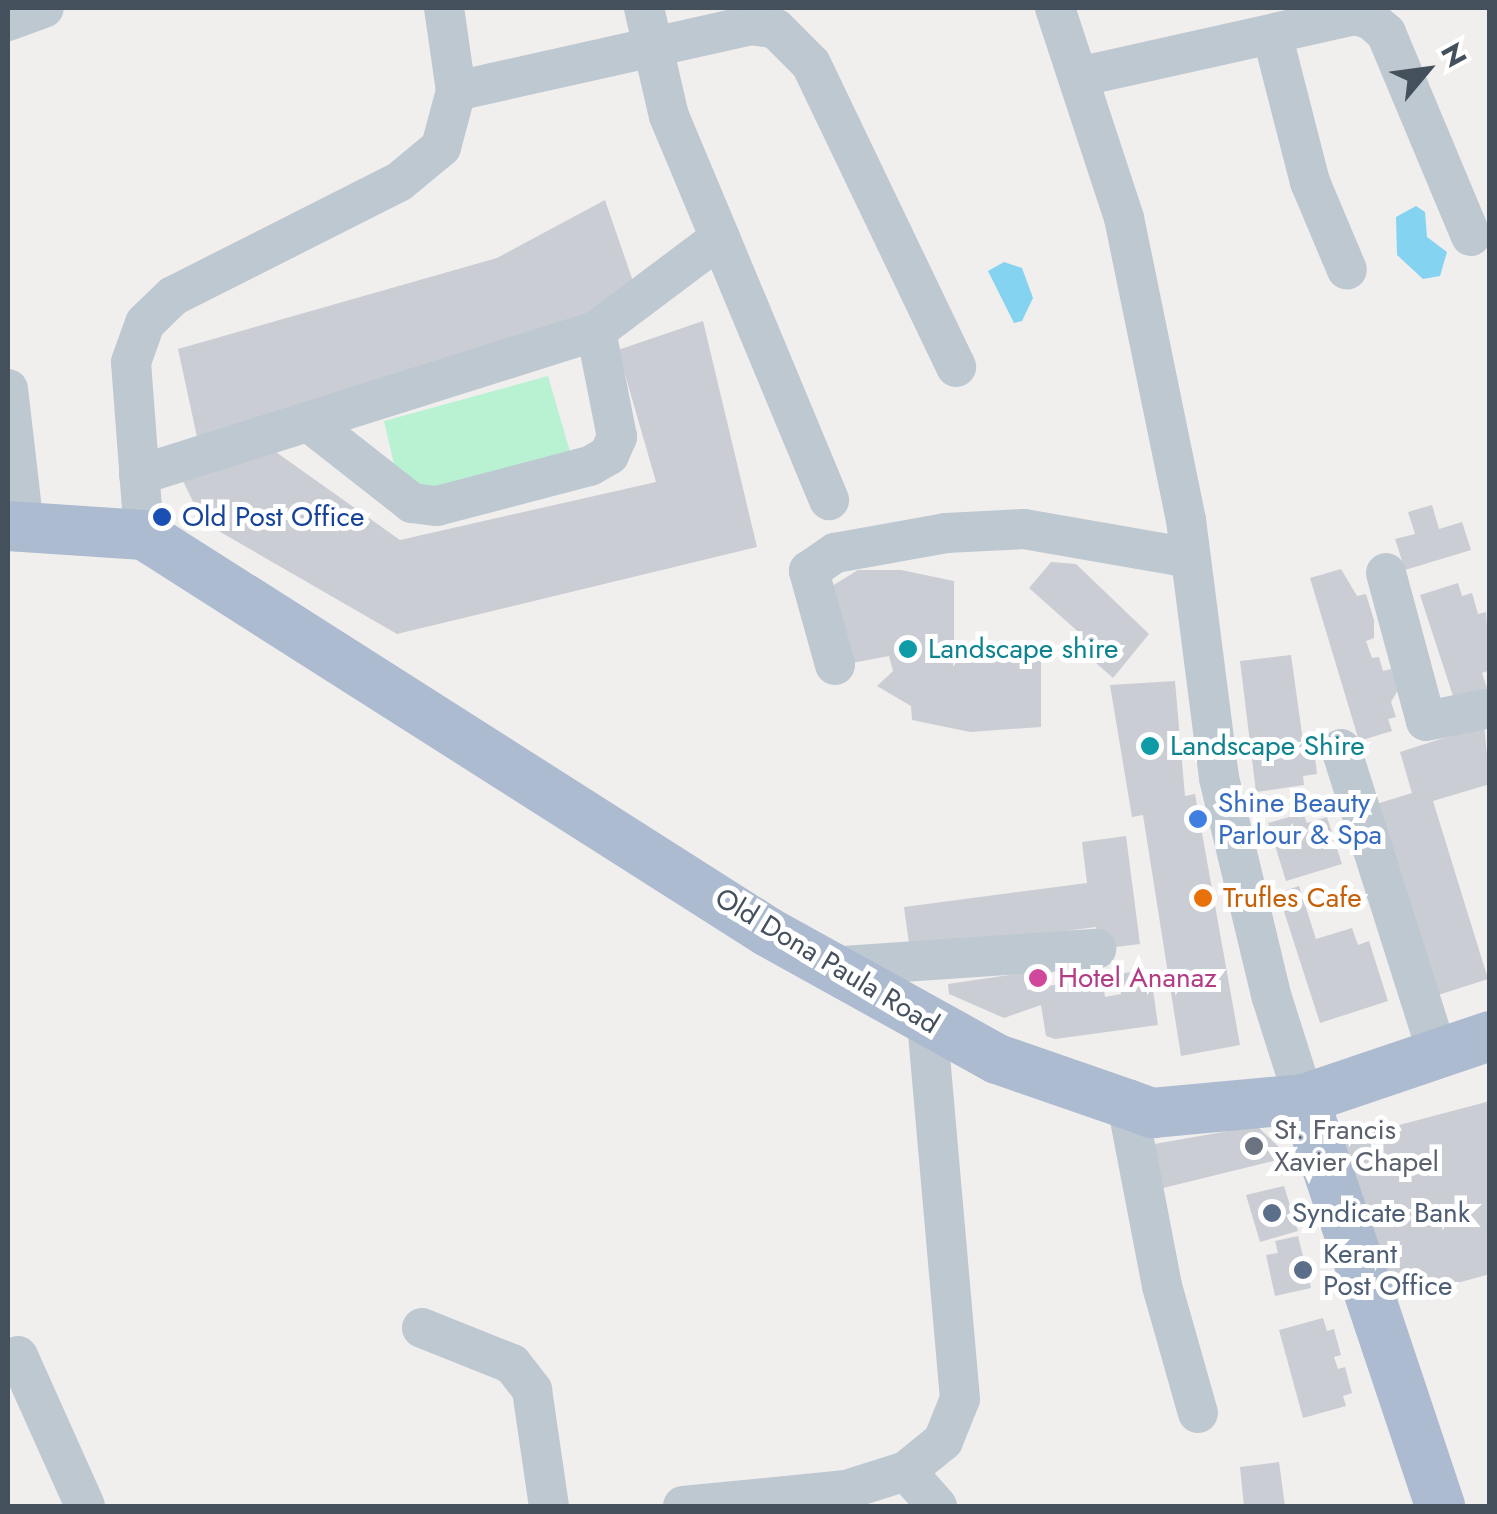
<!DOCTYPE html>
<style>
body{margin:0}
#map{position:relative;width:1497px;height:1514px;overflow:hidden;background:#f1eeee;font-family:Jost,sans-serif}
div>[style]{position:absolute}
.green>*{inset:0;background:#b9f2d3}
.water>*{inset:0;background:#84d3f1}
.building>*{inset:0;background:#cacdd3}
.minor>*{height:40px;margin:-20px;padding:0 20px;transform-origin:20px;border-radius:20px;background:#bec8d1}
.major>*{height:50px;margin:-25px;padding:0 25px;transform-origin:25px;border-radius:25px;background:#acbbcf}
.dots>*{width:28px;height:28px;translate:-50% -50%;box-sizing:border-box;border:5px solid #fff;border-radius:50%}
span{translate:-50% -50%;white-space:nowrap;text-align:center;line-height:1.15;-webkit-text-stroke:10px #fff;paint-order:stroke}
.transit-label{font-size:28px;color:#164399}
.left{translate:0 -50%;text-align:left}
.culture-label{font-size:28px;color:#0d838f}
.shop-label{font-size:28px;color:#366cbe}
.food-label{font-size:28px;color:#c56008}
.street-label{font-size:28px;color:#45505d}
.hotel-label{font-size:28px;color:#b23c85}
.worship-label{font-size:28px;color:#5b616d}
.service-label{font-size:28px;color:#4e5e75}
.frame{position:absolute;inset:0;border:10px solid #45505d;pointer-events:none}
.north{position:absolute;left:1377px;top:20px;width:100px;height:100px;-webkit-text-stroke:8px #fff;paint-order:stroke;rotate:61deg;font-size:28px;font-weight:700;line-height:40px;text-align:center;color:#45505d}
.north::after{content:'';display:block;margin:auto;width:35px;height:45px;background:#45505d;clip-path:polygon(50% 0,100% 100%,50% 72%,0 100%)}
</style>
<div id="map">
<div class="green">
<div style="clip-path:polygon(548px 376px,571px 455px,426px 497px,398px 482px,384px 421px)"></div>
</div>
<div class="water">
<div style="clip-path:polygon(1416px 206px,1425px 212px,1427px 237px,1447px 252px,1440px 276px,1423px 279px,1397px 255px,1396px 217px)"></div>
<div style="clip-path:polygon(1004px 262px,1022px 268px,1033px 298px,1022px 321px,1014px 323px,988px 271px)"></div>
</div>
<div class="building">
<div style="clip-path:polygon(605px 200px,635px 287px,552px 337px,200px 451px,178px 349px,497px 258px)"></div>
<div style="clip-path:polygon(703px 321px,757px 547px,397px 634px,203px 522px,181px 477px,273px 450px,400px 540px,656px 482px,618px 350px)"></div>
<div style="clip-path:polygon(1432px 505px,1439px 529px,1462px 522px,1471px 550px,1405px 570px,1395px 539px,1415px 534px,1408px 512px)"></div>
<div style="clip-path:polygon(1051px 562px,1076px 564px,1149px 634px,1113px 678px,1079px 648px,1083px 636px,1029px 588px)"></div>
<div style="clip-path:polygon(1341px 569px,1357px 596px,1366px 594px,1374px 620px,1374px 638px,1366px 641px,1372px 658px,1379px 657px,1383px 671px,1391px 669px,1398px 690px,1391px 702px,1396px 717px,1388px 719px,1392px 731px,1359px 741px,1310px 578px)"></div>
<div style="clip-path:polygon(858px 570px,901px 570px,954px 581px,954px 642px,988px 659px,1041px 660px,1041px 727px,970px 732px,912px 720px,911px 706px,877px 686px,893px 671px,889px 656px,852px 663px,832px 586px)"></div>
<div style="clip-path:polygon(1458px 583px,1462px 596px,1472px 593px,1478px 614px,1486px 612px,1490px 670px,1482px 673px,1487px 688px,1454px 699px,1420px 595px)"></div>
<div style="clip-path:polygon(1291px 655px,1303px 741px,1313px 740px,1317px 774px,1303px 776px,1304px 785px,1256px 792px,1240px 661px)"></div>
<div style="clip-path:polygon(1175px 681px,1185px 796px,1195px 794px,1240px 1045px,1181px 1056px,1143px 815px,1132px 817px,1110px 685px)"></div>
<div style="clip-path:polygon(1484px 725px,1490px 784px,1433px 801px,1488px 979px,1435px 996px,1376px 804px,1412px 793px,1400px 752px)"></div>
<div style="clip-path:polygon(1303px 813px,1307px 823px,1327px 817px,1342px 864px,1286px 881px,1268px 823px)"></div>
<div style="clip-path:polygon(1126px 836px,1140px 944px,1099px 949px,1096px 927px,910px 951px,904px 907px,1087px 883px,1082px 842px)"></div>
<div style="clip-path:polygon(1299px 886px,1316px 939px,1352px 928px,1358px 945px,1369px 941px,1388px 1001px,1320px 1023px,1278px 893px)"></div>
<div style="clip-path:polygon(1150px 969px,1158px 1025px,1055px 1039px,1046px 1036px,1041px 1005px,1004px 1018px,949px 994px,948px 984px,1024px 973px,1027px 990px,1102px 976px,1105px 997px,1121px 994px,1118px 974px)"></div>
<div style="clip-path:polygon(1490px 1101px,1490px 1274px,1388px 1302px,1335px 1142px)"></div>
<div style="clip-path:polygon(1257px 1126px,1289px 1157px,1151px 1191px,1137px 1147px)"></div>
<div style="clip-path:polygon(1284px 1186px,1298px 1231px,1260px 1242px,1246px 1195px)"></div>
<div style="clip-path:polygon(1298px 1236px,1311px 1288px,1275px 1296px,1266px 1255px,1278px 1253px,1275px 1241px)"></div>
<div style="clip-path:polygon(1323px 1318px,1327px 1331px,1334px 1329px,1341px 1355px,1334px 1357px,1338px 1369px,1345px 1367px,1352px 1393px,1343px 1396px,1346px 1406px,1303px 1418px,1279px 1330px)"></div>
<div style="clip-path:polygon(1279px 1462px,1285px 1506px,1244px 1506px,1240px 1467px)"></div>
</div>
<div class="minor">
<div style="left:644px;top:8px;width:111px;rotate:77deg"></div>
<div style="left:669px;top:116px;width:132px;rotate:67.3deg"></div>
<div style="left:1055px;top:8px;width:221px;rotate:71.8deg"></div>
<div style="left:1124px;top:218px;width:308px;rotate:78.4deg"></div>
<div style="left:1186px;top:520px;width:260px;rotate:82.7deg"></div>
<div style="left:1219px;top:778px;width:226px;rotate:76.5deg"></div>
<div style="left:1272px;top:998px;width:106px;rotate:72.4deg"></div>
<div style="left:8px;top:21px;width:38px;rotate:-20deg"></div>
<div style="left:1272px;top:34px;width:153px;rotate:75.6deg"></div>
<div style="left:1310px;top:182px;width:95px;rotate:67.2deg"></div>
<div style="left:1078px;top:77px;width:285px;rotate:-12.6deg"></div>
<div style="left:1356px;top:15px;width:16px;rotate:18deg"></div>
<div style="left:1371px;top:20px;width:20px;rotate:41deg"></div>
<div style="left:1386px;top:33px;width:220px;rotate:67.3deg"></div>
<div style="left:456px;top:91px;width:303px;rotate:-12.6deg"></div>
<div style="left:752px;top:25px;width:24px;rotate:9deg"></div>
<div style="left:776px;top:29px;width:49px;rotate:45deg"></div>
<div style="left:811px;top:64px;width:336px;rotate:64.4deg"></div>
<div style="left:8px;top:389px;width:139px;rotate:83.4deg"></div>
<div style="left:310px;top:423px;width:130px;rotate:38.1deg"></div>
<div style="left:412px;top:503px;width:25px;rotate:7deg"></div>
<div style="left:437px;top:506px;width:158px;rotate:-14.7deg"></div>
<div style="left:590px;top:466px;width:22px;rotate:-30deg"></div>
<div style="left:609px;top:455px;width:20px;rotate:-66deg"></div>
<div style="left:617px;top:437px;width:108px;rotate:-101.2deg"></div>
<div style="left:139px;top:475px;width:479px;rotate:-17.5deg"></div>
<div style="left:596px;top:331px;width:155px;rotate:-36.9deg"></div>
<div style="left:720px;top:238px;width:284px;rotate:67.4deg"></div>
<div style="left:144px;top:535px;width:173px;rotate:-94.3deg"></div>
<div style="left:131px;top:362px;width:41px;rotate:-70.3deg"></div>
<div style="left:145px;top:323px;width:39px;rotate:-44deg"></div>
<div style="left:173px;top:296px;width:253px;rotate:-26.8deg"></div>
<div style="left:399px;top:182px;width:55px;rotate:-39.8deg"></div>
<div style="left:441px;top:147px;width:58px;rotate:-75deg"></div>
<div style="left:456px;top:91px;width:84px;rotate:-98.2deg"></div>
<div style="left:1386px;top:573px;width:153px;rotate:74.9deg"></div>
<div style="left:1426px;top:721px;width:65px;rotate:-11.5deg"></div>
<div style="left:835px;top:665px;width:98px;rotate:-105.5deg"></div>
<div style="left:809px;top:571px;width:32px;rotate:-35deg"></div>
<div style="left:835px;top:553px;width:113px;rotate:-10.2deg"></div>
<div style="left:946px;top:533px;width:78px;rotate:-2.9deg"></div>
<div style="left:1024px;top:529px;width:169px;rotate:9.9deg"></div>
<div style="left:1341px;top:749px;width:318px;rotate:72.4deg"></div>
<div style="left:829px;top:967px;width:268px;rotate:-3.9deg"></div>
<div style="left:1127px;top:1104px;width:185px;rotate:79.1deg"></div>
<div style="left:1162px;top:1286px;width:132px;rotate:74.2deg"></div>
<div style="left:422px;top:1328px;width:97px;rotate:21.8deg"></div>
<div style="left:512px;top:1364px;width:33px;rotate:52deg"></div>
<div style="left:532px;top:1390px;width:117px;rotate:81.7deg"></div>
<div style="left:18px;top:1356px;width:164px;rotate:65.9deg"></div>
<div style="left:906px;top:1471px;width:47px;rotate:48.5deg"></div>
<div style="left:683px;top:1506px;width:164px;rotate:-5.6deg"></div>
<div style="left:846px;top:1490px;width:63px;rotate:-17.6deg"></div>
<div style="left:906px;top:1471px;width:48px;rotate:-39deg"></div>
<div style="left:943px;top:1441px;width:45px;rotate:-68deg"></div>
<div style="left:960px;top:1399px;width:379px;rotate:-95deg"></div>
</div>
<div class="major">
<div style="left:8px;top:526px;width:136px;rotate:3.8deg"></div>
<div style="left:144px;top:535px;width:740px;rotate:32.47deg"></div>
<div style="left:768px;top:932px;width:262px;rotate:29deg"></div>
<div style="left:997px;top:1059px;width:138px;rotate:19.1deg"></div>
<div style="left:1127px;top:1104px;width:27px;rotate:20deg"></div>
<div style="left:1152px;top:1113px;width:153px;rotate:-5.3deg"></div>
<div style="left:1304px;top:1099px;width:196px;rotate:-18.7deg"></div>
<div style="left:1304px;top:1099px;width:429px;rotate:71.5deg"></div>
</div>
<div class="dots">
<div style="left:162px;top:517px;background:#1a4fb4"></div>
<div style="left:908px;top:649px;background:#0f9aa8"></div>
<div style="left:1150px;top:746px;background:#0f9aa8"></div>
<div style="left:1198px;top:819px;background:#3f7fe0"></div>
<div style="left:1203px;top:898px;background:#e8710a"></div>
<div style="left:1038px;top:978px;background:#d1479c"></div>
<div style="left:1254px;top:1146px;background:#6b7280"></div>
<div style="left:1272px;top:1213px;background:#5c6f8a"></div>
<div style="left:1303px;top:1270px;background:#5c6f8a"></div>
</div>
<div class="transit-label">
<span class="left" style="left:182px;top:517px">Old Post Office</span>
</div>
<div class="culture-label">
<span class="left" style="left:928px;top:649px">Landscape shire</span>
<span class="left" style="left:1170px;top:746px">Landscape Shire</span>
</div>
<div class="shop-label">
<span class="left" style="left:1218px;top:819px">Shine Beauty<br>Parlour &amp; Spa</span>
</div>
<div class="food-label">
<span class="left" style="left:1223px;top:898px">Trufles Cafe</span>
</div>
<div class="street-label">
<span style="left:827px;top:961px;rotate:31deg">Old Dona Paula Road</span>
</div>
<div class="hotel-label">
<span class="left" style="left:1058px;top:978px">Hotel Ananaz</span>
</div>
<div class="worship-label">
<span class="left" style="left:1274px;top:1146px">St. Francis<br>Xavier Chapel</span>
</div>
<div class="service-label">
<span class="left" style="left:1292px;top:1213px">Syndicate Bank</span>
<span class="left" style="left:1323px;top:1270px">Kerant<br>Post Office</span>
</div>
<div class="frame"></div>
<div class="north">N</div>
</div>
